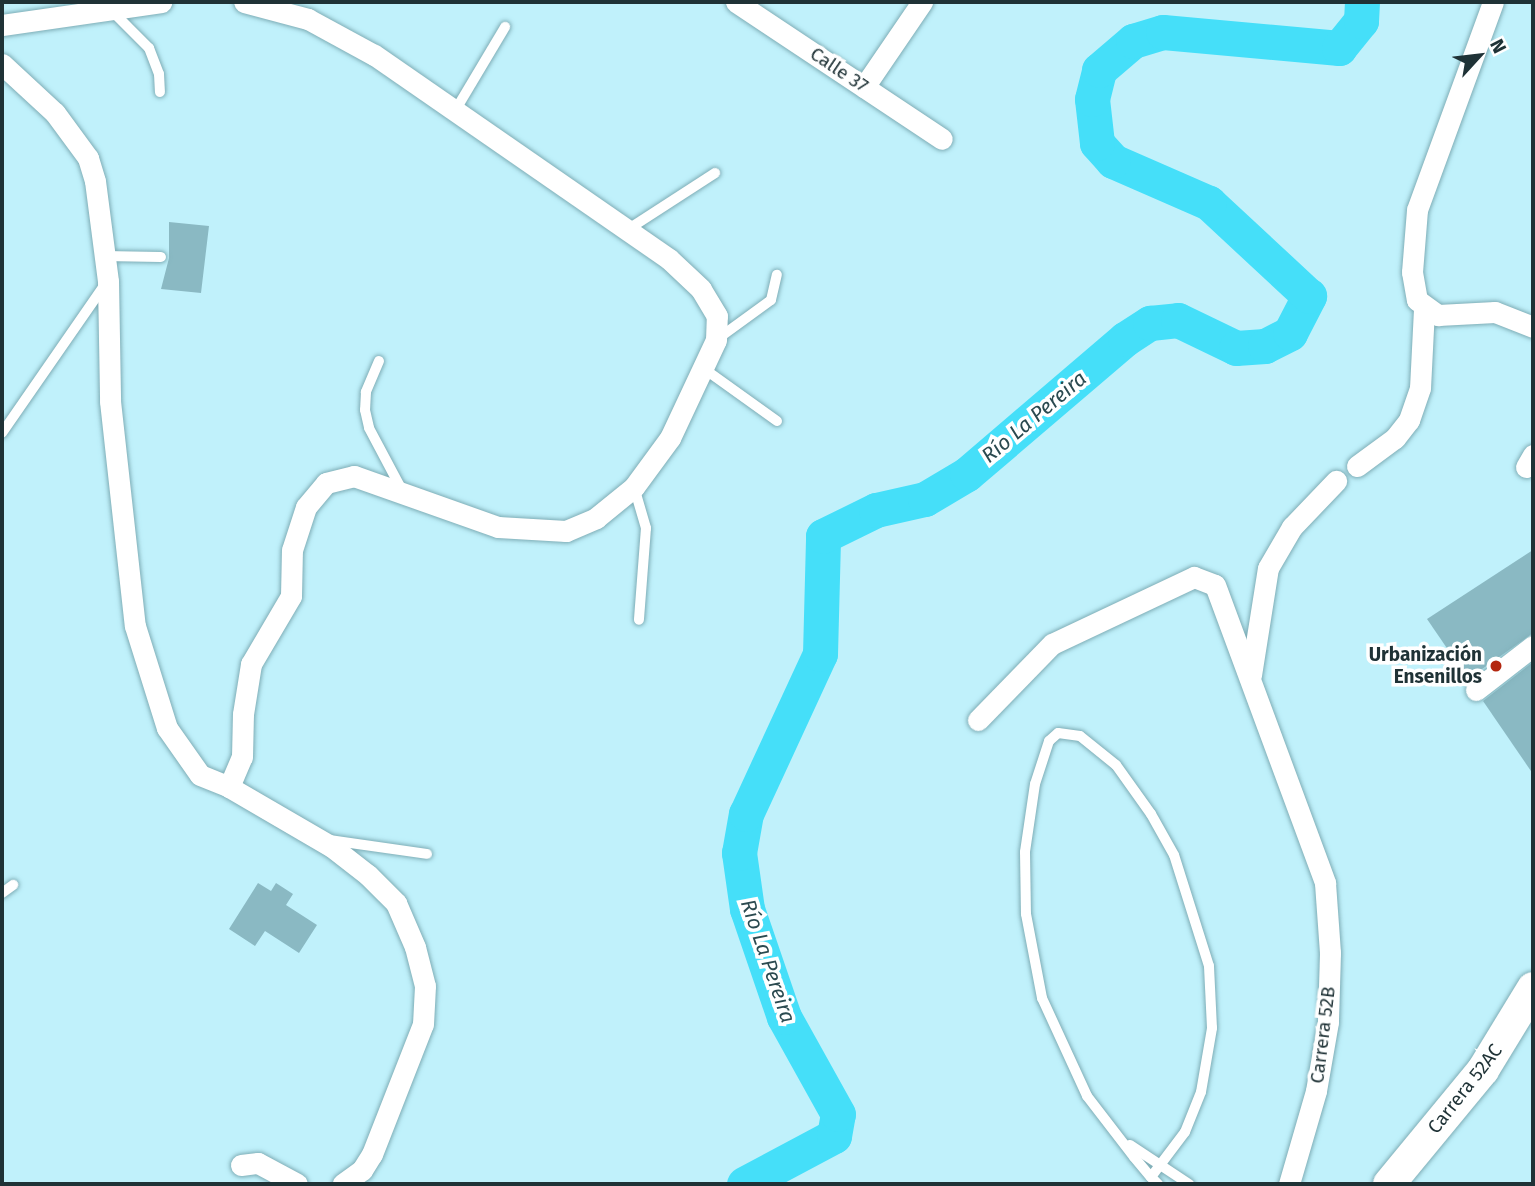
<!DOCTYPE html>
<meta charset="utf-8">
<style>
body{margin:0}
#map{position:relative;width:1535px;height:1186px;overflow:hidden;background:#c0f1fb;font-family:"Fira Sans",sans-serif}
div>[style]{position:absolute}
.river>*{height:35px;margin:-17.5px;padding:0 17.5px;transform-origin:17.5px;border-radius:17.5px;background:#45dff9}
.building>*{inset:0;background:#8ab9c3}
.roads{filter:drop-shadow(0 0 2px #7eadb6) drop-shadow(0 0 2px #7eadb6)}
.lane>*{height:10px;margin:-5px;padding:0 5px;transform-origin:5px;border-radius:5px;background:#fff}
.street>*{height:21px;margin:-10.5px;padding:0 10.5px;transform-origin:10.5px;border-radius:10.5px;background:#fff}
.secondary>*{height:32px;margin:-16px;padding:0 16px;transform-origin:16px;border-radius:16px;background:#fff}
.dots>*{width:19px;height:19px;translate:-50% -50%;box-sizing:border-box;border:4px solid #fff;border-radius:50%}
span{translate:-50% -50%;white-space:nowrap;text-align:center;line-height:1.15;-webkit-text-stroke:7px #fff;paint-order:stroke}
.street-label{font-size:19px;color:#1f3236}
.poi-label{font-size:19px;color:#1f3236;font-weight:700}
.right{translate:-100% -50%;text-align:right}
.water-label{font-size:21px;color:#2b4a50;font-style:italic}
.frame{position:absolute;inset:0;border:4px solid #1f3236;pointer-events:none}
.north{position:absolute;left:1444px;top:21px;width:70px;height:70px;-webkit-text-stroke:5px #fff;paint-order:stroke;rotate:63deg;font-size:19px;font-weight:700;line-height:28px;text-align:center;color:#1f3236}
.north::after{content:'';display:block;margin:auto;width:24px;height:32px;background:#1f3236;clip-path:polygon(50% 0,100% 100%,50% 72%,0 100%)}
</style>
<div id="map">
<div class="river">
<div style="left:744px;top:1184px;width:102px;rotate:-28.1deg"></div>
<div style="left:834px;top:1136px;width:22px;rotate:-80deg"></div>
<div style="left:838px;top:1114px;width:111px;rotate:-119.1deg"></div>
<div style="left:784px;top:1017px;width:114px;rotate:-108.9deg"></div>
<div style="left:747px;top:909px;width:57px;rotate:-98.1deg"></div>
<div style="left:739px;top:853px;width:40px;rotate:-80deg"></div>
<div style="left:746px;top:814px;width:176px;rotate:-65.2deg"></div>
<div style="left:820px;top:654px;width:118px;rotate:-88.5deg"></div>
<div style="left:823px;top:536px;width:59px;rotate:-26.1deg"></div>
<div style="left:876px;top:510px;width:50px;rotate:-12.7deg"></div>
<div style="left:925px;top:499px;width:49px;rotate:-30.8deg"></div>
<div style="left:967px;top:474px;width:208px;rotate:-40.5deg"></div>
<div style="left:1125px;top:339px;width:30px;rotate:-33deg"></div>
<div style="left:1150px;top:323px;width:28px;rotate:-6deg"></div>
<div style="left:1178px;top:320px;width:64px;rotate:25.8deg"></div>
<div style="left:1236px;top:348px;width:29px;rotate:-4deg"></div>
<div style="left:1265px;top:346px;width:28px;rotate:-27deg"></div>
<div style="left:1290px;top:333px;width:42px;rotate:-62.8deg"></div>
<div style="left:1309px;top:296px;width:137px;rotate:-137.1deg"></div>
<div style="left:1209px;top:203px;width:105px;rotate:-156.4deg"></div>
<div style="left:1113px;top:161px;width:24px;rotate:-132deg"></div>
<div style="left:1097px;top:143px;width:44px;rotate:-96.5deg"></div>
<div style="left:1092px;top:99px;width:30px;rotate:-76deg"></div>
<div style="left:1099px;top:70px;width:45px;rotate:-40.5deg"></div>
<div style="left:1133px;top:41px;width:31px;rotate:-17deg"></div>
<div style="left:1163px;top:32px;width:177px;rotate:5.2deg"></div>
<div style="left:1339px;top:48px;width:35px;rotate:-51deg"></div>
<div style="left:1361px;top:21px;width:19px;rotate:-87deg"></div>
</div>
<div class="building">
<div style="clip-path:polygon(169px 222px,209px 226px,201px 293px,161px 289px,169px 258px)"></div>
<div style="clip-path:polygon(1533px 550px,1533px 633px,1468px 679px,1427px 619px)"></div>
<div style="clip-path:polygon(1533px 662px,1533px 774px,1483px 701px)"></div>
<div style="clip-path:polygon(258px 883px,271px 891px,276px 883px,293px 894px,286px 905px,317px 925px,299px 953px,265px 931px,255px 946px,229px 929px)"></div>
</div>
<div class="roads">
<div class="lane">
<div style="left:111px;top:10px;width:54px;rotate:45deg"></div>
<div style="left:149px;top:48px;width:28px;rotate:69deg"></div>
<div style="left:159px;top:74px;width:18px;rotate:87deg"></div>
<div style="left:455px;top:111px;width:98px;rotate:-59.2deg"></div>
<div style="left:627px;top:230px;width:105px;rotate:-32.9deg"></div>
<div style="left:104px;top:256px;width:57px;rotate:1deg"></div>
<div style="left:716px;top:340px;width:68px;rotate:-36deg"></div>
<div style="left:771px;top:300px;width:26px;rotate:-77deg"></div>
<div style="left:379px;top:361px;width:34px;rotate:113deg"></div>
<div style="left:366px;top:392px;width:18px;rotate:93deg"></div>
<div style="left:365px;top:410px;width:18px;rotate:77deg"></div>
<div style="left:369px;top:428px;width:70px;rotate:62deg"></div>
<div style="left:703px;top:368px;width:91px;rotate:35.6deg"></div>
<div style="left:2px;top:433px;width:183px;rotate:-55.3deg"></div>
<div style="left:634px;top:487px;width:43px;rotate:73.7deg"></div>
<div style="left:646px;top:528px;width:92px;rotate:94.4deg"></div>
<div style="left:329px;top:840px;width:99px;rotate:8.1deg"></div>
<div style="left:2px;top:893px;width:14px;rotate:-36deg"></div>
<div style="left:1130px;top:1145px;width:71px;rotate:33.5deg"></div>
<div style="left:1151px;top:1177px;width:56px;rotate:-52.9deg"></div>
<div style="left:1185px;top:1132px;width:43px;rotate:-68.2deg"></div>
<div style="left:1201px;top:1092px;width:65px;rotate:-80.2deg"></div>
<div style="left:1212px;top:1028px;width:62px;rotate:-92.8deg"></div>
<div style="left:1209px;top:966px;width:116px;rotate:-107.5deg"></div>
<div style="left:1174px;top:855px;width:47px;rotate:-119.3deg"></div>
<div style="left:1151px;top:814px;width:60px;rotate:-125.5deg"></div>
<div style="left:1116px;top:765px;width:46px;rotate:-141.1deg"></div>
<div style="left:1080px;top:736px;width:22px;rotate:-172deg"></div>
<div style="left:1058px;top:733px;width:12px;rotate:138deg"></div>
<div style="left:1049px;top:741px;width:45px;rotate:108deg"></div>
<div style="left:1035px;top:784px;width:69px;rotate:98.4deg"></div>
<div style="left:1025px;top:852px;width:62px;rotate:89.1deg"></div>
<div style="left:1026px;top:914px;width:86px;rotate:79.2deg"></div>
<div style="left:1042px;top:998px;width:108px;rotate:65.3deg"></div>
<div style="left:1087px;top:1096px;width:77px;rotate:52.4deg"></div>
<div style="left:1134px;top:1157px;width:26px;rotate:50deg"></div>
<div style="left:1151px;top:1177px;width:10px;rotate:45deg"></div>
</div>
<div class="street">
<div style="left:736px;top:2px;width:247px;rotate:33.6deg"></div>
<div style="left:1493px;top:2px;width:221px;rotate:110.1deg"></div>
<div style="left:1417px;top:210px;width:62px;rotate:94.6deg"></div>
<div style="left:1412px;top:272px;width:28px;rotate:80deg"></div>
<div style="left:1417px;top:300px;width:26px;rotate:36deg"></div>
<div style="left:1438px;top:315px;width:57px;rotate:-3deg"></div>
<div style="left:1495px;top:312px;width:41px;rotate:21.5deg"></div>
<div style="left:2px;top:25px;width:161px;rotate:-8.2deg"></div>
<div style="left:2px;top:64px;width:72px;rotate:42.8deg"></div>
<div style="left:55px;top:113px;width:56px;rotate:53.7deg"></div>
<div style="left:88px;top:158px;width:24px;rotate:73deg"></div>
<div style="left:95px;top:181px;width:101px;rotate:82.6deg"></div>
<div style="left:108px;top:281px;width:120px;rotate:89deg"></div>
<div style="left:110px;top:401px;width:226px;rotate:83.7deg"></div>
<div style="left:135px;top:626px;width:107px;rotate:72.6deg"></div>
<div style="left:167px;top:728px;width:57px;rotate:54.9deg"></div>
<div style="left:200px;top:775px;width:31px;rotate:22deg"></div>
<div style="left:229px;top:787px;width:119px;rotate:30.2deg"></div>
<div style="left:332px;top:847px;width:46px;rotate:37.9deg"></div>
<div style="left:368px;top:875px;width:40px;rotate:45deg"></div>
<div style="left:396px;top:903px;width:48px;rotate:66.6deg"></div>
<div style="left:415px;top:947px;width:40px;rotate:75.6deg"></div>
<div style="left:425px;top:986px;width:38px;rotate:93deg"></div>
<div style="left:423px;top:1024px;width:140px;rotate:111.4deg"></div>
<div style="left:372px;top:1154px;width:19px;rotate:122deg"></div>
<div style="left:362px;top:1170px;width:24px;rotate:144deg"></div>
<div style="left:864px;top:87px;width:103px;rotate:-55.7deg"></div>
<div style="left:1357px;top:466px;width:47px;rotate:-36.4deg"></div>
<div style="left:1395px;top:438px;width:23px;rotate:-52deg"></div>
<div style="left:1409px;top:420px;width:34px;rotate:-71deg"></div>
<div style="left:1420px;top:388px;width:80px;rotate:-87.1deg"></div>
<div style="left:1526px;top:467px;width:14px;rotate:-60deg"></div>
<div style="left:1251px;top:675px;width:108px;rotate:-81deg"></div>
<div style="left:1268px;top:568px;width:48px;rotate:-59.7deg"></div>
<div style="left:1292px;top:527px;width:64px;rotate:-46.3deg"></div>
<div style="left:1476px;top:690px;width:72px;rotate:-37.7deg"></div>
<div style="left:978px;top:720px;width:106px;rotate:-45.8deg"></div>
<div style="left:1052px;top:644px;width:157px;rotate:-25.3deg"></div>
<div style="left:1194px;top:577px;width:22px;rotate:21deg"></div>
<div style="left:1215px;top:585px;width:318px;rotate:69.7deg"></div>
<div style="left:1325px;top:883px;width:70px;rotate:85.9deg"></div>
<div style="left:1330px;top:953px;width:69px;rotate:91.7deg"></div>
<div style="left:1328px;top:1022px;width:70px;rotate:99.9deg"></div>
<div style="left:1316px;top:1091px;width:97px;rotate:106.2deg"></div>
<div style="left:229px;top:787px;width:33px;rotate:-67deg"></div>
<div style="left:242px;top:757px;width:43px;rotate:-88.7deg"></div>
<div style="left:243px;top:714px;width:51px;rotate:-80.9deg"></div>
<div style="left:251px;top:664px;width:79px;rotate:-59.5deg"></div>
<div style="left:291px;top:596px;width:46px;rotate:-88.8deg"></div>
<div style="left:292px;top:550px;width:45px;rotate:-72deg"></div>
<div style="left:306px;top:507px;width:31px;rotate:-50deg"></div>
<div style="left:326px;top:483px;width:29px;rotate:-14deg"></div>
<div style="left:354px;top:476px;width:153px;rotate:19.5deg"></div>
<div style="left:498px;top:527px;width:68px;rotate:3.4deg"></div>
<div style="left:566px;top:531px;width:33px;rotate:-23deg"></div>
<div style="left:596px;top:518px;width:49px;rotate:-39.2deg"></div>
<div style="left:634px;top:487px;width:61px;rotate:-53.7deg"></div>
<div style="left:670px;top:438px;width:108px;rotate:-64.9deg"></div>
<div style="left:716px;top:340px;width:24px;rotate:-88deg"></div>
<div style="left:717px;top:316px;width:31px;rotate:-121deg"></div>
<div style="left:701px;top:289px;width:44px;rotate:-136.8deg"></div>
<div style="left:669px;top:259px;width:359px;rotate:-145.3deg"></div>
<div style="left:374px;top:55px;width:75px;rotate:-151.4deg"></div>
<div style="left:308px;top:19px;width:66px;rotate:-165.1deg"></div>
<div style="left:241px;top:1165px;width:17px;rotate:-7deg"></div>
<div style="left:258px;top:1163px;width:44px;rotate:28.3deg"></div>
</div>
<div class="secondary">
<div style="left:1389px;top:1184px;width:148px;rotate:-50.5deg"></div>
<div style="left:1483px;top:1070px;width:96px;rotate:-58.6deg"></div>
</div>
</div>
<div class="dots">
<div style="left:1496px;top:666px;background:#b3260f"></div>
</div>
<div class="street-label">
<span style="left:839px;top:70px;rotate:34deg">Calle 37</span>
<span style="left:1323px;top:1035px;rotate:-83deg">Carrera 52B</span>
<span style="left:1465px;top:1089px;rotate:-52deg">Carrera 52AC</span>
</div>
<div class="poi-label">
<span class="right" style="left:1482px;top:666px">Urbanización<br>Ensenillos</span>
</div>
<div class="water-label">
<span style="left:1034px;top:417px;rotate:-40deg">Río La Pereira</span>
<span style="left:768px;top:961px;rotate:71deg">Río La Pereira</span>
</div>
<div class="frame"></div>
<div class="north">N</div>
</div>
